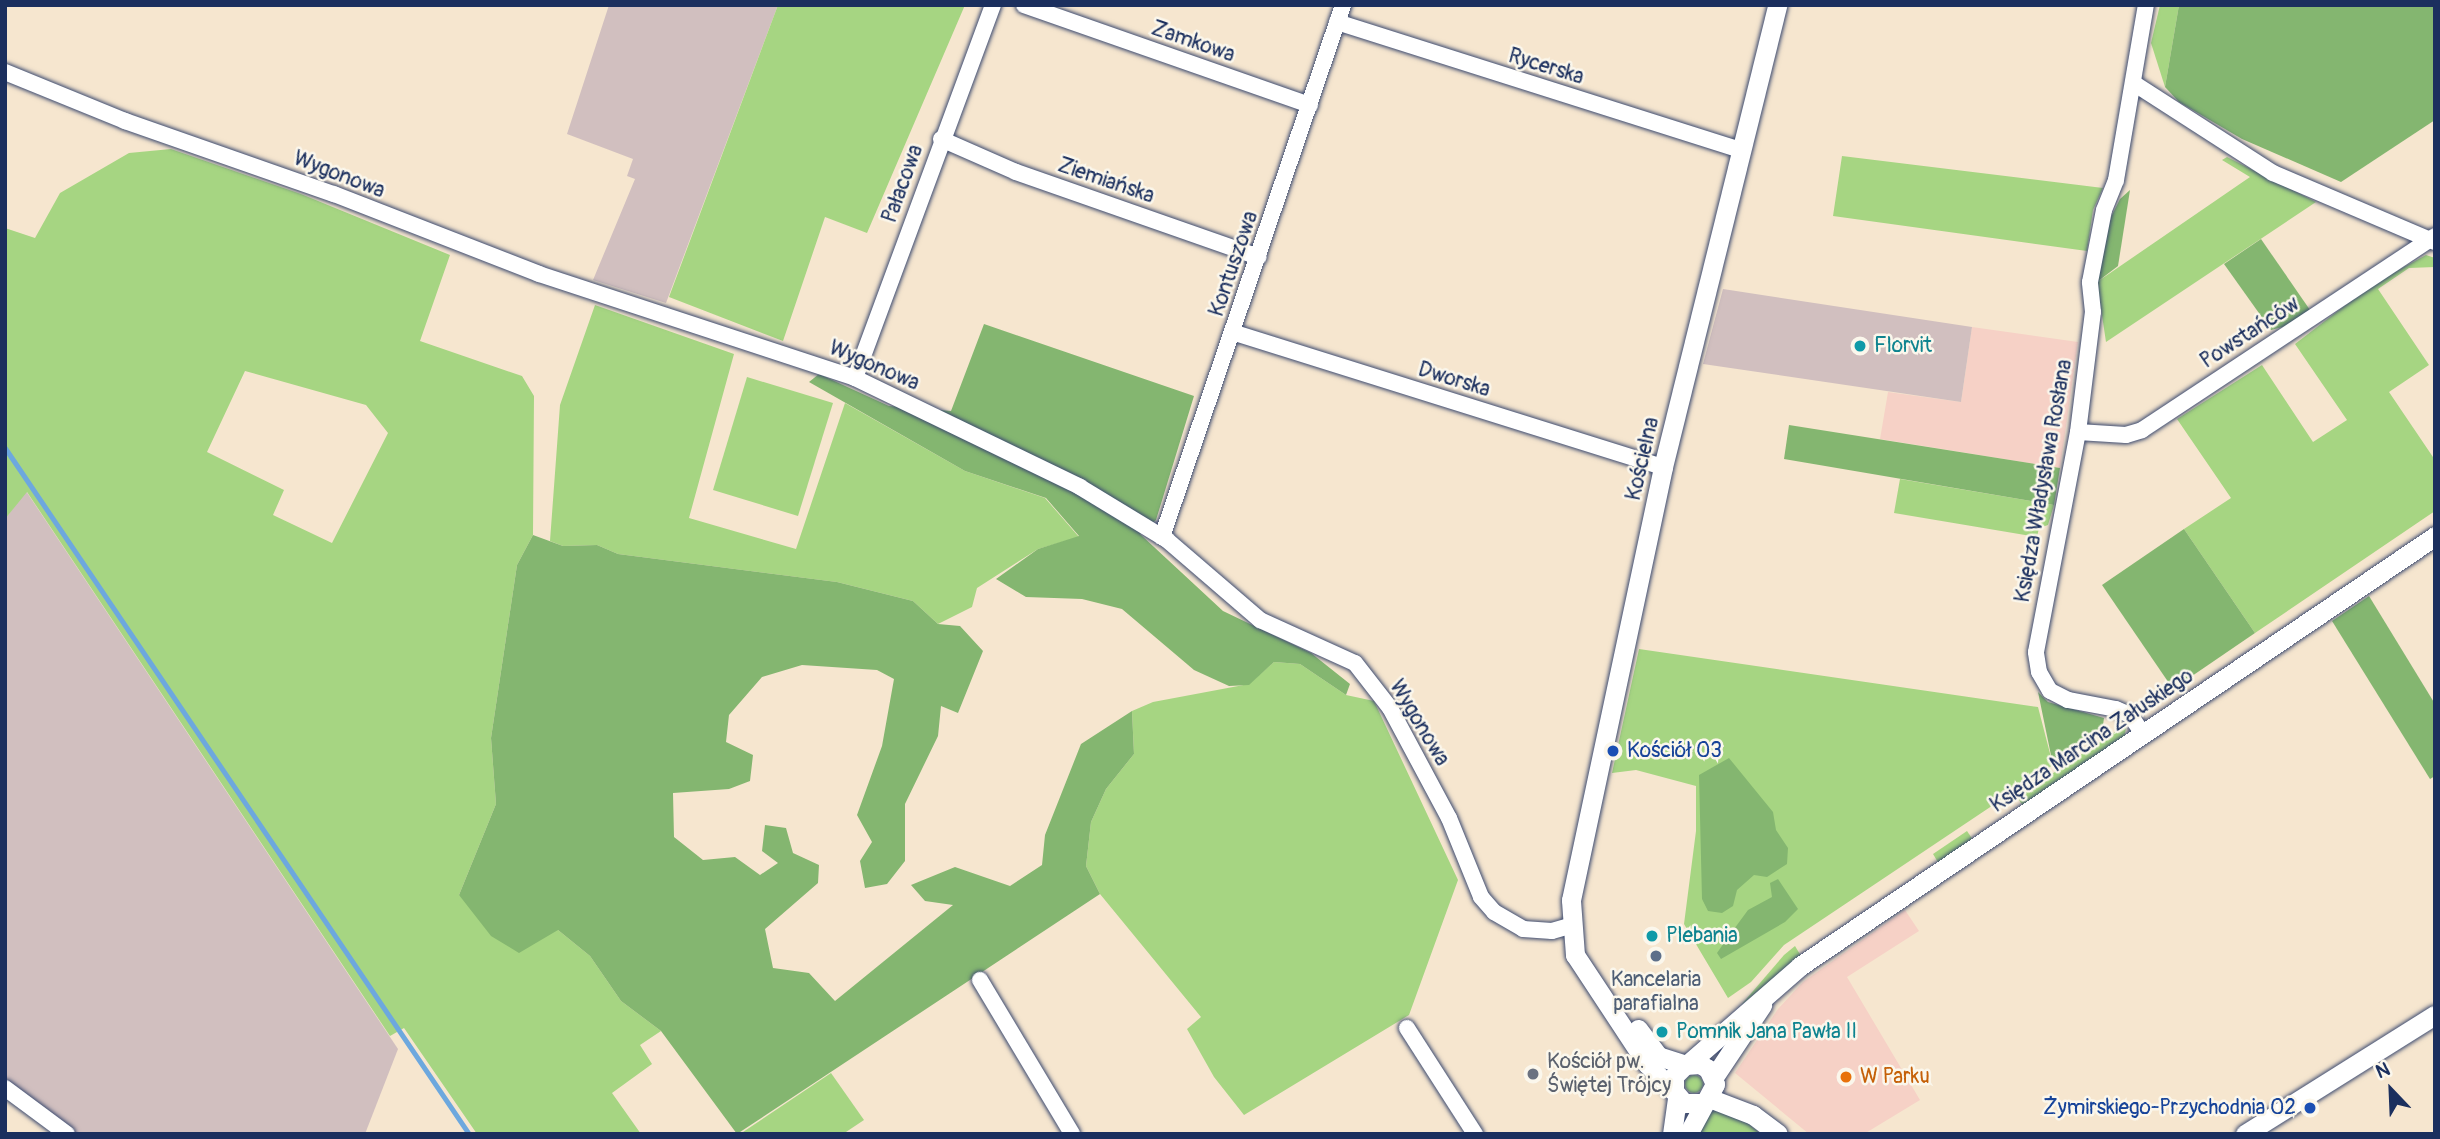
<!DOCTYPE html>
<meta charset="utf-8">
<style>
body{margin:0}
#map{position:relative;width:2440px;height:1139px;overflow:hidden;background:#f6e6cf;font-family:Pangolin,sans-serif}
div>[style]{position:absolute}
.built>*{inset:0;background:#f6d1c6}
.industrial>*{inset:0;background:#d1bfbf}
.green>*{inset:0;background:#a6d582}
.round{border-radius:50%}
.forest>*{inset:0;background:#84b670}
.stream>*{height:5px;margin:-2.5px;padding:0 2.5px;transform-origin:2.5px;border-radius:2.5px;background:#6da8de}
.roads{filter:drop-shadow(0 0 2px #3c4a6f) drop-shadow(0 0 2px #3c4a6f)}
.minor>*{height:16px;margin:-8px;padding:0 8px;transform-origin:8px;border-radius:8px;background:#fff}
.tertiary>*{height:19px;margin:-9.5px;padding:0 9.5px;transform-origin:9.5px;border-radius:9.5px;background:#fff}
.dots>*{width:19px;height:19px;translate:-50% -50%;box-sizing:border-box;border:4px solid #fbf7ec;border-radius:50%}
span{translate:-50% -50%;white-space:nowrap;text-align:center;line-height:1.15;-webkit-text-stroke:5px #fbf7ec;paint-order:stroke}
.street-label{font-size:21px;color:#1b2f5e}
.culture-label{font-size:21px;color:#0d838f}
.left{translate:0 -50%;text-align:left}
.transit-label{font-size:21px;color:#164399}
.right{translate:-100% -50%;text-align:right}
.service-label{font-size:21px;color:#4e5e75}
.worship-label{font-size:21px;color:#5b616d}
.food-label{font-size:21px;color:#c56008}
.frame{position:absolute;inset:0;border:7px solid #1b2f5e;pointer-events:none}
.north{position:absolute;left:2356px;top:1055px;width:70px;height:70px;-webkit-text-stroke:5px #fbf7ec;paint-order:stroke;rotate:337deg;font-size:19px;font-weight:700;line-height:28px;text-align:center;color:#1b2f5e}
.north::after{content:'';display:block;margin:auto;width:24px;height:32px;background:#1b2f5e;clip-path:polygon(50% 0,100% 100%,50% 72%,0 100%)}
</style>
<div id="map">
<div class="built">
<div style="clip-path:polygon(1972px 327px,2078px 342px,2060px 468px,1880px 439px,1888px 392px,1961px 402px)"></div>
<div style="clip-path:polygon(1905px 910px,1919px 931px,1847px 977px,1920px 1100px,1864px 1134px,1809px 1134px,1735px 1073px,1778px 1009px,1803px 982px)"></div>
</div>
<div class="industrial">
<div style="clip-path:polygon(609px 5px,778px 5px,666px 303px,593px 280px,635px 179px,627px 176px,633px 159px,567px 134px)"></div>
<div style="clip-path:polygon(1723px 289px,1972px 327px,1961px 402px,1703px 364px)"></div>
<div style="clip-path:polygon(26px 491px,398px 1049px,365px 1134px,69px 1134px,5px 1088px,5px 519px)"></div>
</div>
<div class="green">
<div style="clip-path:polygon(778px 5px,965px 5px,867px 233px,825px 217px,783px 341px,669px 297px)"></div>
<div style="clip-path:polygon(2160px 5px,2179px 5px,2165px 87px,2151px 43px)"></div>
<div style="clip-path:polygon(evenodd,171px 149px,301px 194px,450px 255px,420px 341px,522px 376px,534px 396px,533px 535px,517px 565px,491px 738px,496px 804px,459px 895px,558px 930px,590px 956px,621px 1001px,661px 1031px,640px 1045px,652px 1064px,612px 1093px,641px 1134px,477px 1134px,404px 1028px,390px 1036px,27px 492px,5px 519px,5px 228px,35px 238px,60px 193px,129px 153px,171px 149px,245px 371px,366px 405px,388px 433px,332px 543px,273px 515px,284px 490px,207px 452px,245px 371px)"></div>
<div style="clip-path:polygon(1842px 156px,2103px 188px,2093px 210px,2087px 251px,1833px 216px)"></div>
<div style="clip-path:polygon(2227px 157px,2316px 202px,2106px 342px,2097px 282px,2250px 177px,2222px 160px)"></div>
<div style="clip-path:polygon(2426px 255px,2435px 258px,2435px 267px,2409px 268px,2378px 289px,2429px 365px,2389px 392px,2435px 460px,2435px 511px,2255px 633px,2184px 529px,2231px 498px,2177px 419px,2262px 365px,2313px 442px,2347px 420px,2295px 344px,2373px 284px)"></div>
<div style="clip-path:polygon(595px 305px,734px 354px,689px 518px,796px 549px,845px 403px,965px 471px,1045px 498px,1079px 537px,1038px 549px,977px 588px,972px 607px,938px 624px,913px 601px,837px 582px,618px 554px,597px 545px,563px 546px,550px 541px,560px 405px)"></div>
<div style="clip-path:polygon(747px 377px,833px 403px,798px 516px,713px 490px)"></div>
<div style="clip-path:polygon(1900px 479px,2054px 505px,2048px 525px,2039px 528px,2037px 537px,1894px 513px)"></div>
<div style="clip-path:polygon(1639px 649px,2038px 707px,2053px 765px,1784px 945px,1751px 982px,1728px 998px,1684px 924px,1696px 831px,1696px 786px,1636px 770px,1612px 773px)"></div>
<div style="clip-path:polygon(1274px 662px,1300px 664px,1346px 695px,1374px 701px,1458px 880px,1409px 1015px,1244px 1115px,1214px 1077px,1187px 1029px,1201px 1017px,1100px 894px,1086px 866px,1091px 822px,1106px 789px,1134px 754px,1132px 711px,1153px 702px,1249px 684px)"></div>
<div style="clip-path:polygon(2127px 724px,2124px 738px,2023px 806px,2017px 797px)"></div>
<div style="clip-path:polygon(1967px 831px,1973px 840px,1939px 864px,1933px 854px)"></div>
<div style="clip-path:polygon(1795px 946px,1801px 956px,1741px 1005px,1784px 955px)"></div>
<div style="clip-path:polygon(831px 1073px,864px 1120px,843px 1134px,740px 1134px)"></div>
<div class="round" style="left:1685px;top:1075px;width:18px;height:18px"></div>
<div style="clip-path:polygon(1717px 1106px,1735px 1113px,1761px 1134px,1693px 1134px,1706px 1112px)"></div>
</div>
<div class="forest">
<div style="clip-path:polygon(2179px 5px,2435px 5px,2435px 120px,2341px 182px,2242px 139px,2179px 102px,2165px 87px)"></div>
<div style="clip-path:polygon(2130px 190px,2118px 266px,2097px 282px,2111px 217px,2120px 199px)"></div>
<div style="clip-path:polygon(2261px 239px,2310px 310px,2286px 326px,2271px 330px,2224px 264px)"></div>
<div style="clip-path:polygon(984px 324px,1194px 396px,1156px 520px,1140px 534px,1223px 611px,1311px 653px,1350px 684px,1346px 695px,1300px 664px,1274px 662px,1249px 685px,1229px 686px,1194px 670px,1122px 609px,1082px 599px,1026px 597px,996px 579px,1038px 549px,1079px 536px,1046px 498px,965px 471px,809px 382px,819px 374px,889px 406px,951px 411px)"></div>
<div style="clip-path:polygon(1789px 425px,2060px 468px,2054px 505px,1784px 459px)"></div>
<div style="clip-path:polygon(2184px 529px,2255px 633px,2173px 689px,2102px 585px)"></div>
<div style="clip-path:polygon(533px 535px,563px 546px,597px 545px,618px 554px,837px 582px,913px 601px,938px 624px,960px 626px,983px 651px,958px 713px,941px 706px,938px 736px,905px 804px,905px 861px,887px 884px,865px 888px,860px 861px,872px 842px,857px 815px,882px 746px,894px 679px,877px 670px,802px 665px,762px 677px,729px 715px,726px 742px,753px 755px,750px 781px,729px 789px,673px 793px,674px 837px,703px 860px,735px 857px,760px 875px,778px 863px,762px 851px,765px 825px,786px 828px,793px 853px,819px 865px,818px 883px,765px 929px,773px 968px,809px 973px,835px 1001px,953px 905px,925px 901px,911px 885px,955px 867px,1010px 886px,1042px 865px,1045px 835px,1081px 744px,1132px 711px,1134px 754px,1106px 789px,1091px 822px,1086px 866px,1100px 894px,737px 1134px,661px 1031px,621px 1001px,590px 956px,558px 930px,519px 953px,491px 936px,459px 895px,496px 804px,491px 738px,517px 565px)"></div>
<div style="clip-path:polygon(2369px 596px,2435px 704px,2435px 776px,2430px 779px,2332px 621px)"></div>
<div style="clip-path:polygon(2038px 692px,2048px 702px,2104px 718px,2102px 732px,2053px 765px)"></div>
<div style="clip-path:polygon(1729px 758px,1773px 812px,1776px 830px,1788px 848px,1787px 864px,1767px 877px,1754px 875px,1737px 890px,1733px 906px,1722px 913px,1708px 911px,1702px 899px,1699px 775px)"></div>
<div style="clip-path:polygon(1778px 879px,1798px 909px,1785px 922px,1721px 959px,1717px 953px,1726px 940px,1748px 910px,1772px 897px,1770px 883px)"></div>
</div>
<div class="stream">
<div style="left:5px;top:448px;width:828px;rotate:55.93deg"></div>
</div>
<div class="roads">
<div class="minor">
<div style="left:1024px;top:5px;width:303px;rotate:19.3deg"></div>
<div style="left:1337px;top:22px;width:424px;rotate:17.6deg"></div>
<div style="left:5px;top:72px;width:130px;rotate:22.2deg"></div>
<div style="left:125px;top:121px;width:221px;rotate:19.3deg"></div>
<div style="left:334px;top:194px;width:220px;rotate:21.3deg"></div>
<div style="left:539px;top:274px;width:333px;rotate:18.2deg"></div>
<div style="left:855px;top:378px;width:250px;rotate:25.8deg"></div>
<div style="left:1080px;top:487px;width:102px;rotate:31.3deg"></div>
<div style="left:1167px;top:540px;width:123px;rotate:40.7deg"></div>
<div style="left:1260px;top:620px;width:104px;rotate:24.4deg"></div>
<div style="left:1355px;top:663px;width:57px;rotate:52.1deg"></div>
<div style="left:1390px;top:708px;width:125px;rotate:61.8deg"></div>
<div style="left:1449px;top:818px;width:85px;rotate:67.9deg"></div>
<div style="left:1481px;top:897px;width:20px;rotate:49deg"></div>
<div style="left:1494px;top:912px;width:34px;rotate:30deg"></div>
<div style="left:1523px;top:929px;width:29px;rotate:4deg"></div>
<div style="left:1552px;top:931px;width:19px;rotate:-16deg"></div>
<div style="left:2135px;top:84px;width:164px;rotate:32.8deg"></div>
<div style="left:2273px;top:173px;width:176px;rotate:23.1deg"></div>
<div style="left:941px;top:139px;width:82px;rotate:23.7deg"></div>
<div style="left:1016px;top:172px;width:257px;rotate:19.3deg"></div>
<div style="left:1232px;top:332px;width:452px;rotate:17.4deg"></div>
<div style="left:855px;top:378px;width:398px;rotate:-69.7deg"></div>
<div style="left:2078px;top:432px;width:48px;rotate:3.6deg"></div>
<div style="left:2126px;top:435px;width:17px;rotate:-17deg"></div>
<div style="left:2142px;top:430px;width:351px;rotate:-33.5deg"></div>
<div style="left:1162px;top:537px;width:562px;rotate:-71.21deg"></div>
<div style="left:2143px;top:734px;width:23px;rotate:-124deg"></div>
<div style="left:2130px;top:715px;width:15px;rotate:-157deg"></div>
<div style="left:2116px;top:709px;width:49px;rotate:-169.4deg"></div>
<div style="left:2068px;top:700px;width:20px;rotate:-153deg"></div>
<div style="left:2050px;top:691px;width:22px;rotate:-120deg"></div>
<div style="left:2039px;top:672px;width:20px;rotate:-99deg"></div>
<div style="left:2036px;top:652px;width:224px;rotate:-79.2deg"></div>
<div style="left:2078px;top:432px;width:121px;rotate:-82.9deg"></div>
<div style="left:2093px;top:312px;width:30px;rotate:-96deg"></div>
<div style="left:2090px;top:282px;width:73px;rotate:-79deg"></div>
<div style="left:2104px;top:210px;width:32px;rotate:-68deg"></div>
<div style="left:2116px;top:180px;width:178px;rotate:-80.3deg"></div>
<div style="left:980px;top:980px;width:179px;rotate:59.1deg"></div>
<div style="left:1407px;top:1028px;width:126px;rotate:57.3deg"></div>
<div style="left:5px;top:1088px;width:77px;rotate:36.6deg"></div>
</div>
<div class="tertiary">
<div style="left:1638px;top:1029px;width:34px;rotate:53deg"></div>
<div style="left:1658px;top:1056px;width:28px;rotate:18deg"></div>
<div style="left:1689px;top:1063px;width:147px;rotate:-41.1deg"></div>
<div style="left:1800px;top:966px;width:767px;rotate:-34.1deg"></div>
<div style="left:1714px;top:1077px;width:87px;rotate:-56.3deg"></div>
<div style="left:1674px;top:1091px;width:38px;rotate:-135deg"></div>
<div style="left:1647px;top:1064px;width:131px;rotate:-123.4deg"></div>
<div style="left:1575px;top:955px;width:55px;rotate:-94.2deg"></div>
<div style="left:1571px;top:900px;width:443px;rotate:-78deg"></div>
<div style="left:1663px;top:467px;width:476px;rotate:-76.1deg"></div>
<div style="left:1709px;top:1098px;width:47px;rotate:21.1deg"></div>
<div style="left:1753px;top:1115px;width:31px;rotate:37deg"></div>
<div style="left:1672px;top:1134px;width:37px;rotate:-82deg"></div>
<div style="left:1688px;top:1134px;width:57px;rotate:-61.6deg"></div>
<div style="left:1715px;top:1084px;width:17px;rotate:-115deg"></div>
<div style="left:1708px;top:1069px;width:9px;rotate:-148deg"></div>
<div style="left:1700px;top:1064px;width:15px;rotate:176deg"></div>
<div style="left:1685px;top:1065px;width:16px;rotate:135deg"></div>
<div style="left:1674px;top:1076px;width:15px;rotate:90deg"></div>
<div style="left:1674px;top:1091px;width:16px;rotate:50deg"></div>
<div style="left:1684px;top:1103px;width:19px"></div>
<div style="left:2245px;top:1134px;width:224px;rotate:-32.1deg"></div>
</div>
</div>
<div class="dots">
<div style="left:1860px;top:346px;background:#0f9aa8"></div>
<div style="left:1613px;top:751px;background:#1a4fb4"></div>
<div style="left:1652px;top:936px;background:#0f9aa8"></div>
<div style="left:1656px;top:956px;background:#5c6f8a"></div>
<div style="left:1662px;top:1032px;background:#0f9aa8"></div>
<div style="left:1533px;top:1074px;background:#6b7280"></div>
<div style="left:1846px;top:1077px;background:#e8710a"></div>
<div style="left:2310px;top:1108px;background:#1a4fb4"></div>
</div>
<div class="street-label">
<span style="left:1193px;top:42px;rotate:19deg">Zamkowa</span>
<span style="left:1546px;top:67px;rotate:17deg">Rycerska</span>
<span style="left:339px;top:175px;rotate:21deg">Wygonowa</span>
<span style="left:1106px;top:181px;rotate:19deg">Ziemiańska</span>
<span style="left:903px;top:184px;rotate:-70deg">Pałacowa</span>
<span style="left:1234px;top:264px;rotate:-71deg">Kontuszowa</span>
<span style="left:2250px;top:333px;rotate:-33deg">Powstańców</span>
<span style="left:874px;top:366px;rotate:23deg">Wygonowa</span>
<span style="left:1454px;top:380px;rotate:17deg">Dworska</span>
<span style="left:1643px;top:459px;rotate:-77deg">Kościelna</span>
<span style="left:2044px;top:481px;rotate:-80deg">Księdza Władysława Rosłana</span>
<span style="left:1419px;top:723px;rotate:59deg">Wygonowa</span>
<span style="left:2092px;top:741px;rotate:-34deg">Księdza Marcina Załuskiego</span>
</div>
<div class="culture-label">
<span class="left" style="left:1874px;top:346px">Florvit</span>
<span class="left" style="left:1666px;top:936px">Plebania</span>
<span class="left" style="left:1676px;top:1032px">Pomnik Jana Pawła II</span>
</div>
<div class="transit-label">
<span class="left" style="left:1627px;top:751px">Kościół 03</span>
<span class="right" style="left:2296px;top:1108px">Żymirskiego-Przychodnia 02</span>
</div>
<div class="service-label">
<span style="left:1656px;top:992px">Kancelaria<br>parafialna</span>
</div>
<div class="worship-label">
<span class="left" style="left:1547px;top:1074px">Kościół pw.<br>Świętej Trójcy</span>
</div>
<div class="food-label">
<span class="left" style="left:1860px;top:1077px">W Parku</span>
</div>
<div class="frame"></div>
<div class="north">N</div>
</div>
